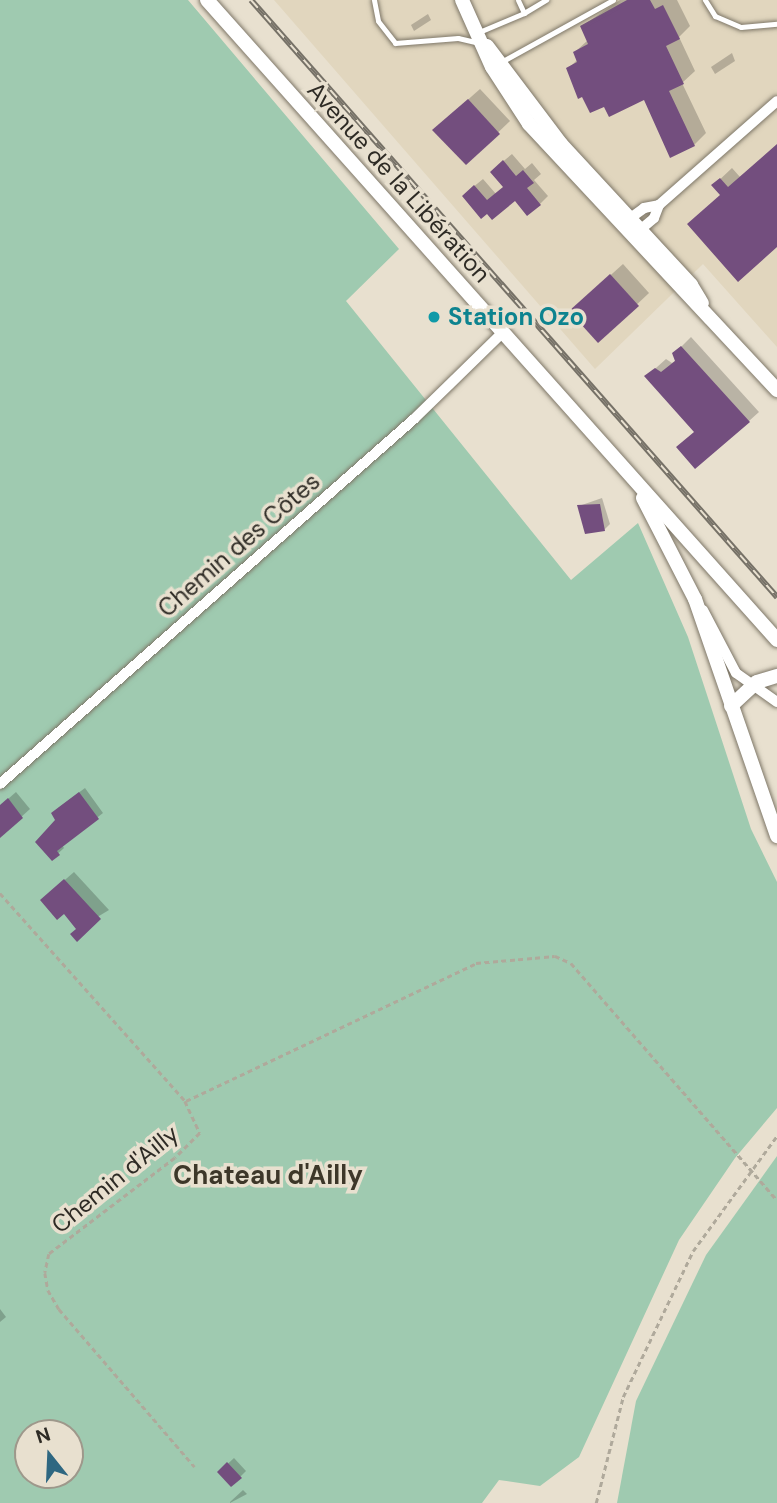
<!DOCTYPE html>
<meta charset="utf-8">
<style>
body{margin:0}
#map{position:relative;width:777px;height:1503px;overflow:hidden;background:#e8e0cf;font-family:"DM Sans",sans-serif}
div>[style]{position:absolute}
.built>*{inset:0;background:#e1d6be}
.green>*{inset:0;background:#9fcab0}
.shadow>*{inset:0;background:#0003}
.building>*{inset:0;background:#734e7e}
.path>*{height:2.5px;margin-top:-1.25px;transform-origin:0;background:repeating-linear-gradient(90deg,#afa99b 0 5px,transparent 0 8.5px)}
.roads{filter:drop-shadow(0 0 2px #7e7768) drop-shadow(0 0 2px #7e7768)}
.service>*{height:5px;margin:-2.5px;padding:0 2.5px;transform-origin:2.5px;border-radius:2.5px;background:#fff}
.minor>*{height:10px;margin:-5px;padding:0 5px;transform-origin:5px;border-radius:5px;background:#fff}
.tertiary>*{height:14px;margin:-7px;padding:0 7px;transform-origin:7px;border-radius:7px;background:#fff}
.rail>*{height:6px;margin-top:-3px;transform-origin:0;background:repeating-linear-gradient(90deg,#e8e0cf 0 10px,#767167 0 20px);box-sizing:border-box;border-block:2px solid #767167}
.dots>*{width:19px;height:19px;translate:-50% -50%;box-sizing:border-box;border:4px solid #e8e0cf;border-radius:50%}
span{translate:-50% -50%;white-space:nowrap;text-align:center;line-height:1.15;-webkit-text-stroke:7px #e8e0cf;paint-order:stroke}
.street-label{font-size:24px;color:#2e2b25}
.culture-label{font-size:24px;color:#0d838f;font-weight:700}
.left{translate:0 -50%;text-align:left}
.neighbourhood-label{font-size:26px;color:#3d3729;font-weight:700}
.north{position:absolute;left:14px;top:1419px;width:70px;height:70px;box-sizing:border-box;background:#e8e0cf;border:2px solid #9e988b;border-radius:50%;rotate:342deg;font-size:19px;font-weight:700;line-height:28px;text-align:center;color:#2e2b25}
.north::after{content:'';display:block;margin:auto;width:24px;height:32px;background:#2e6781;clip-path:polygon(50% 0,100% 100%,50% 72%,0 100%)}
</style>
<div id="map">
<div class="built">
<div style="clip-path:polygon(274px 0,777px 0,777px 347px,703px 264px,595px 369px)"></div>
</div>
<div class="green">
<div style="clip-path:polygon(evenodd,0 0,188px 0,399px 249px,346px 301px,571px 580px,638px 523px,688px 637px,751px 829px,777px 882px,777px 1108px,735px 1158px,679px 1240px,579px 1457px,540px 1486px,499px 1480px,482px 1503px,0 1503px,0 0,28px 1433px,70px 1433px,70px 1475px,28px 1475px,28px 1433px)"></div>
<div style="clip-path:polygon(777px 1156px,777px 1503px,617px 1503px,636px 1401px,706px 1255px)"></div>
</div>
<div class="shadow">
<div style="clip-path:polygon(620px 0,677px 0,690px 26px,679px 37px,695px 71px,682px 83px,706px 133px,694px 145px,644px 97px,605px 104px,569px 68px,578px 59px,575px 52px,588px 40px,582px 26px)"></div>
<div style="clip-path:polygon(428px 14px,431px 20px,414px 31px,411px 25px)"></div>
<div style="clip-path:polygon(732px 53px,735px 61px,715px 74px,711px 67px)"></div>
<div style="clip-path:polygon(480px 89px,510px 121px,466px 163px,446px 119px)"></div>
<div style="clip-path:polygon(777px 145px,777px 245px,714px 185px,732px 168px,740px 177px)"></div>
<div style="clip-path:polygon(512px 154px,525px 169px,532px 163px,541px 174px,534px 180px,548px 196px,540px 204px,515px 198px,492px 217px,472px 188px,483px 179px,496px 194px,504px 187px,500px 164px)"></div>
<div style="clip-path:polygon(623px 264px,649px 293px,598px 341px,583px 300px)"></div>
<div style="clip-path:polygon(691px 337px,759px 412px,749px 421px,695px 432px,647px 376px,666px 359px,672px 363px,676px 360px,674px 354px)"></div>
<div style="clip-path:polygon(602px 498px,610px 524px,604px 530px,579px 506px)"></div>
<div style="clip-path:polygon(85px 788px,103px 813px,62px 845px,64px 848px,52px 859px,58px 808px)"></div>
<div style="clip-path:polygon(16px 792px,30px 809px,0 836px,0 806px)"></div>
<div style="clip-path:polygon(74px 872px,109px 910px,79px 928px,51px 892px)"></div>
<div style="clip-path:polygon(0 1309px,6px 1317px,0 1322px)"></div>
<div style="clip-path:polygon(234px 1458px,246px 1471px,240px 1477px,219px 1472px)"></div>
<div style="clip-path:polygon(243px 1490px,247px 1494px,230px 1503px,230px 1502px)"></div>
</div>
<div class="building">
<div style="clip-path:polygon(627px 0,650px 0,655px 9px,663px 5px,680px 39px,666px 46px,684px 84px,669px 91px,695px 146px,670px 158px,644px 100px,609px 117px,604px 107px,590px 113px,582px 97px,578px 99px,566px 68px,577px 62px,573px 52px,588px 44px,580px 26px)"></div>
<div style="clip-path:polygon(468px 99px,500px 134px,466px 165px,432px 130px)"></div>
<div style="clip-path:polygon(777px 144px,777px 247px,738px 282px,687px 224px,720px 195px,711px 185px,720px 178px,728px 187px)"></div>
<div style="clip-path:polygon(503px 160px,516px 176px,523px 170px,534px 183px,527px 188px,541px 205px,527px 216px,515px 201px,492px 220px,487px 214px,481px 219px,462px 196px,474px 185px,487px 200px,503px 187px,490px 172px)"></div>
<div style="clip-path:polygon(610px 274px,639px 306px,598px 343px,569px 311px)"></div>
<div style="clip-path:polygon(681px 346px,750px 422px,695px 469px,676px 447px,694px 432px,644px 376px,655px 368px,661px 372px,675px 361px,672px 353px)"></div>
<div style="clip-path:polygon(600px 504px,605px 531px,585px 534px,577px 505px)"></div>
<div style="clip-path:polygon(79px 792px,99px 819px,57px 851px,60px 855px,52px 861px,35px 842px,55px 820px,51px 813px)"></div>
<div style="clip-path:polygon(8px 798px,23px 818px,0 838px,0 805px)"></div>
<div style="clip-path:polygon(64px 879px,101px 919px,77px 942px,70px 934px,76px 929px,64px 914px,57px 920px,40px 900px)"></div>
<div style="clip-path:polygon(227px 1462px,242px 1478px,231px 1487px,217px 1472px)"></div>
</div>
<div class="path">
<div style="left:0;top:893px;width:278px;rotate:48.3deg"></div>
<div style="left:185px;top:1101px;width:35px;rotate:65deg"></div>
<div style="left:200px;top:1133px;width:35px;rotate:135deg"></div>
<div style="left:175px;top:1158px;width:158px;rotate:142.7deg"></div>
<div style="left:49px;top:1254px;width:19px;rotate:102deg"></div>
<div style="left:45px;top:1273px;width:17px;rotate:80deg"></div>
<div style="left:48px;top:1290px;width:22px;rotate:60deg"></div>
<div style="left:59px;top:1309px;width:208px;rotate:49.3deg"></div>
<div style="left:186px;top:1101px;width:321px;rotate:-25.4deg"></div>
<div style="left:476px;top:963px;width:79px;rotate:-5.1deg"></div>
<div style="left:555px;top:956px;width:17px;rotate:24deg"></div>
<div style="left:571px;top:963px;width:314px;rotate:49deg"></div>
<div style="left:596px;top:1503px;width:109px;rotate:-75.7deg"></div>
<div style="left:623px;top:1397px;width:162px;rotate:-64.4deg"></div>
<div style="left:693px;top:1251px;width:142px;rotate:-53.9deg"></div>
</div>
<div class="roads">
<div class="service">
<div style="left:374px;top:0;width:21px;rotate:79deg"></div>
<div style="left:378px;top:21px;width:28px;rotate:52deg"></div>
<div style="left:395px;top:43px;width:63px;rotate:-4.5deg"></div>
<div style="left:458px;top:38px;width:22px;rotate:13deg"></div>
<div style="left:705px;top:0;width:19px;rotate:58deg"></div>
<div style="left:715px;top:16px;width:28px;rotate:23deg"></div>
<div style="left:741px;top:27px;width:36px;rotate:-5deg"></div>
<div style="left:524px;top:13px;width:26px;rotate:-31deg"></div>
<div style="left:479px;top:32px;width:49px;rotate:-22.9deg"></div>
<div style="left:524px;top:13px;width:14px;rotate:-115deg"></div>
<div style="left:501px;top:62px;width:128px;rotate:-29deg"></div>
</div>
<div class="minor">
<div style="left:625px;top:222px;width:24px;rotate:-36deg"></div>
<div style="left:644px;top:208px;width:15px;rotate:-11deg"></div>
<div style="left:634px;top:235px;width:26px;rotate:-40deg"></div>
<div style="left:654px;top:218px;width:14px;rotate:-69deg"></div>
<div style="left:659px;top:205px;width:157px;rotate:-41.4deg"></div>
<div style="left:703px;top:610px;width:71px;rotate:62.4deg"></div>
<div style="left:736px;top:673px;width:50px;rotate:35.3deg"></div>
<div style="left:0;top:784px;width:552px;rotate:-41.4deg"></div>
<div style="left:414px;top:419px;width:123px;rotate:-44.3deg"></div>
</div>
<div class="tertiary">
<div style="left:207px;top:0;width:857px;rotate:48.31deg"></div>
<div style="left:462px;top:0;width:73px;rotate:65.9deg"></div>
<div style="left:492px;top:67px;width:68px;rotate:57deg"></div>
<div style="left:529px;top:124px;width:364px;rotate:47deg"></div>
<div style="left:487px;top:46px;width:123px;rotate:52.9deg"></div>
<div style="left:561px;top:144px;width:192px;rotate:47.3deg"></div>
<div style="left:691px;top:285px;width:21px;rotate:59deg"></div>
<div style="left:643px;top:498px;width:114px;rotate:62.8deg"></div>
<div style="left:695px;top:599px;width:251px;rotate:70.9deg"></div>
<div style="left:731px;top:706px;width:35px;rotate:-43deg"></div>
<div style="left:757px;top:682px;width:21px;rotate:-17deg"></div>
</div>
</div>
<div class="rail">
<div style="left:251px;top:0;width:796px;rotate:48.62deg"></div>
</div>
<div class="dots">
<div style="left:434px;top:317px;background:#0f9aa8"></div>
</div>
<div class="street-label">
<span style="left:399px;top:182px;rotate:48deg">Avenue de la Libération</span>
<span style="left:239px;top:545px;rotate:-41deg">Chemin des Côtes</span>
<span style="left:115px;top:1179px;rotate:-39deg">Chemin d'Ailly</span>
</div>
<div class="culture-label">
<span class="left" style="left:448px;top:317px">Station Ozo</span>
</div>
<div class="neighbourhood-label">
<span style="left:268px;top:1176px">Chateau d'Ailly</span>
</div>
<div class="north">N</div>
</div>
